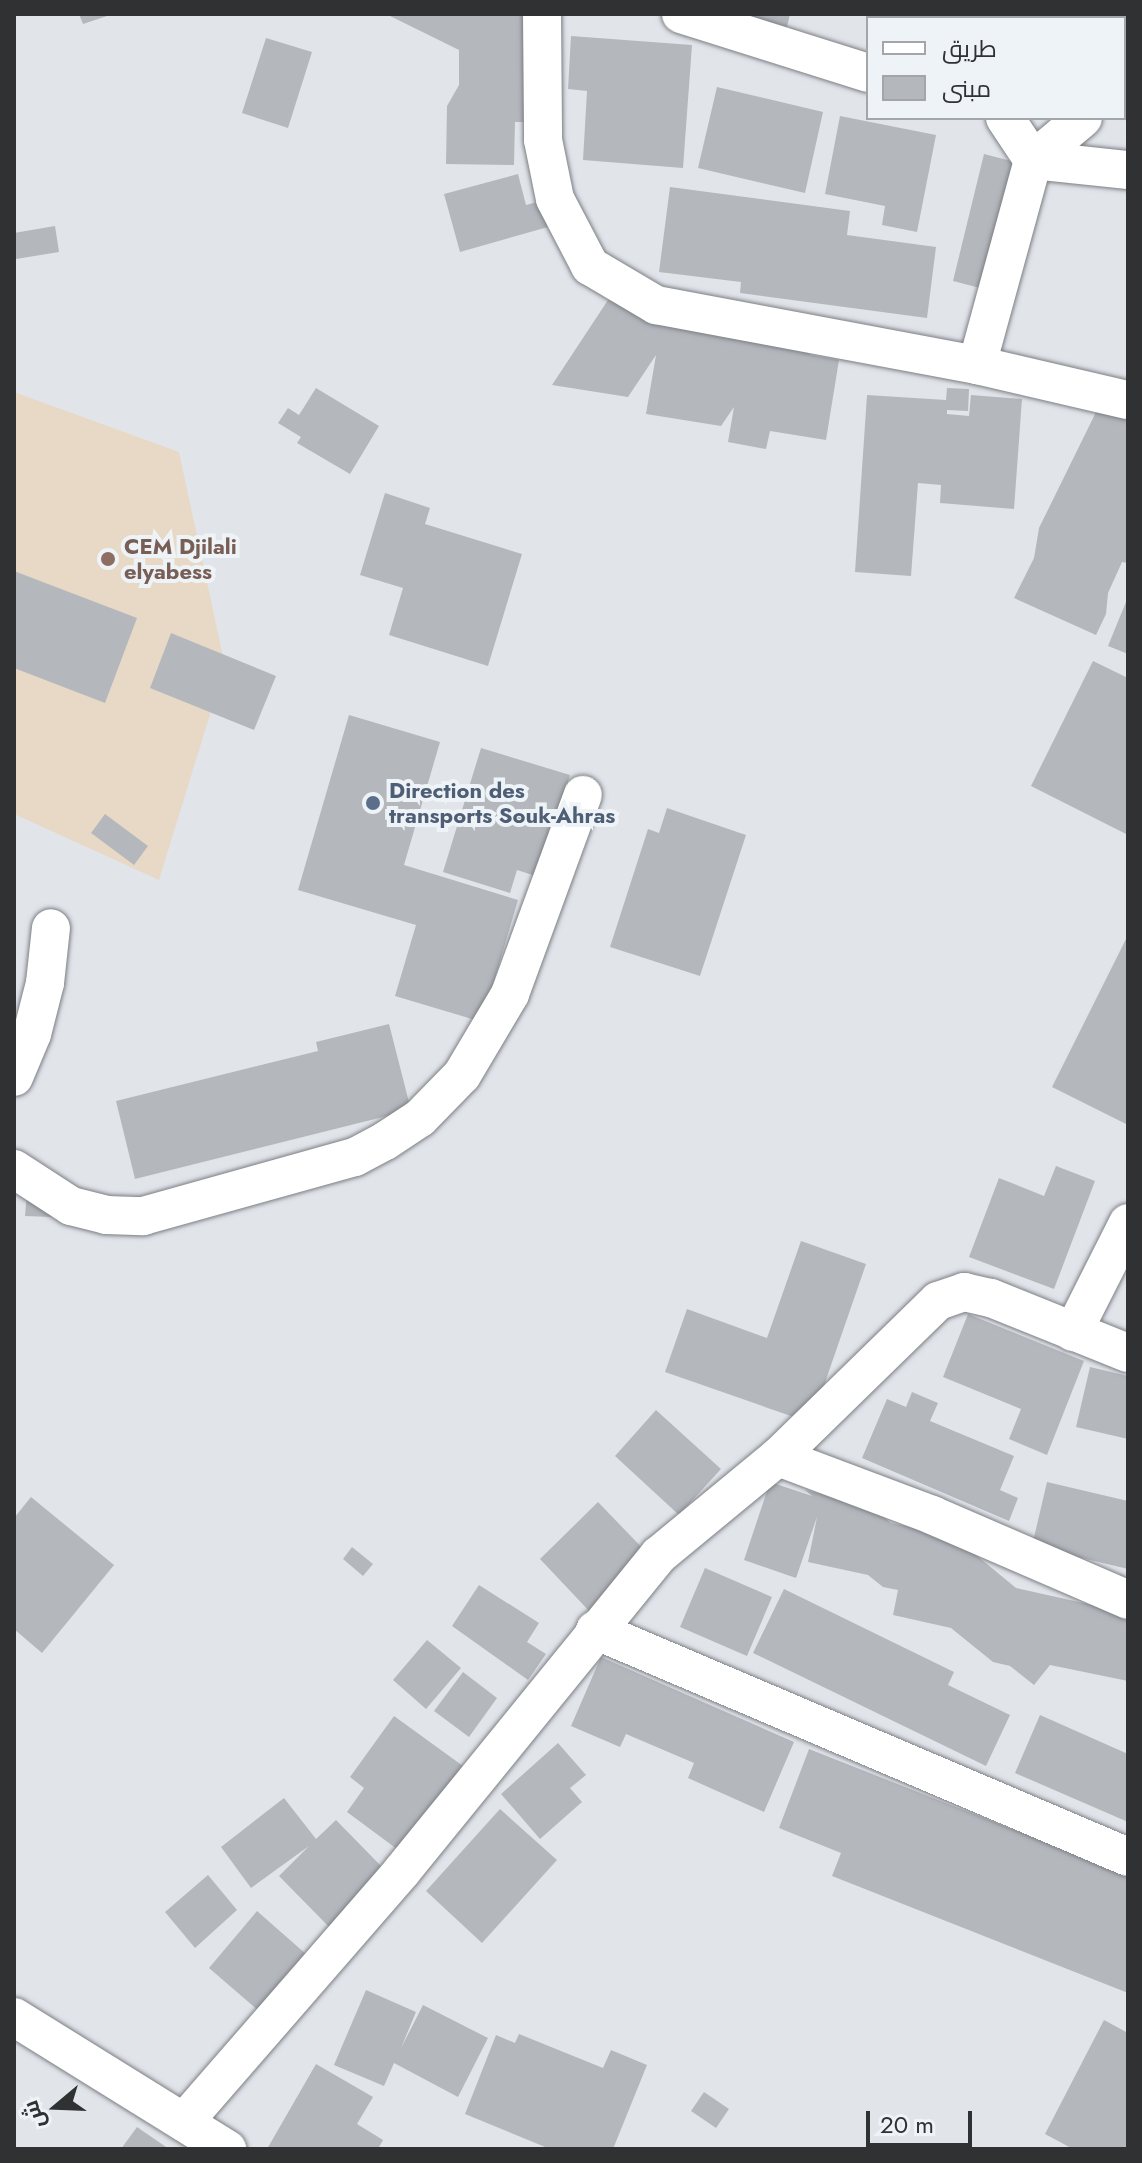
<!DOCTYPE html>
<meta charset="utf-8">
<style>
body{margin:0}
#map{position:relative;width:1142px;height:2163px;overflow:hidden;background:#e1e5ea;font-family:Jost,Cairo,sans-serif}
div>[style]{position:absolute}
.education>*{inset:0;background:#e7d9c6}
.building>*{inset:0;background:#b4b8bd}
.roads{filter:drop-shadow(0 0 2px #7b7f83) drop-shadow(0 0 2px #7b7f83)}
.minor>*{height:38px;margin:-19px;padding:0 19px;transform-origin:19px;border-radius:19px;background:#fff}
.dots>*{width:22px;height:22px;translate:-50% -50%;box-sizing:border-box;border:4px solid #eef3f7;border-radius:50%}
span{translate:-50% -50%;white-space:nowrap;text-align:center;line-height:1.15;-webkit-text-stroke:8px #eef3f7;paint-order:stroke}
.education-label{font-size:22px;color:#785e54;font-weight:700}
.left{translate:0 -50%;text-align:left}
.service-label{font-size:22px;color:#4e5e75;font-weight:700}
.frame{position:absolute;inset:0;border:16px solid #303133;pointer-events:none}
.legend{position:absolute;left:866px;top:16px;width:260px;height:104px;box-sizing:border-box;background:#eef3f7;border:2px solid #a2a5a9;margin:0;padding:10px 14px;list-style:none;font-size:24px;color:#303133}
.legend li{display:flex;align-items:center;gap:16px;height:40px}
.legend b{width:40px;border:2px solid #a2a5a9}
.north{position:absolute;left:16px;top:2067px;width:80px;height:80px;-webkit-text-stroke:6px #eef3f7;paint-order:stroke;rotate:251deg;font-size:22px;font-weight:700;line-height:32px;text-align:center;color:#303133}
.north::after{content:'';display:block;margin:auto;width:28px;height:36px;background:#303133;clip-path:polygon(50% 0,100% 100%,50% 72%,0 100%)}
.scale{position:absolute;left:866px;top:2111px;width:106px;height:36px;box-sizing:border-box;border:4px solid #303133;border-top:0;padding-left:10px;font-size:24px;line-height:28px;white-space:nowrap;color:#303133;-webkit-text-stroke:6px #eef3f7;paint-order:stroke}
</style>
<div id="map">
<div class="education">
<div style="clip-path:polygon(14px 392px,179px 452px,225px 666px,159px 880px,14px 814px)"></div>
</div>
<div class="building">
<div style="clip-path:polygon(79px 14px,110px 14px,110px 15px,83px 24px)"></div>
<div style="clip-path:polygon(386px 14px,534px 14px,535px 122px,515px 122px,514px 165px,446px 164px,447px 106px,459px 85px,459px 50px)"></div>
<div style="clip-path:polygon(741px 14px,790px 14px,787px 27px)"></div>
<div style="clip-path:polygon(1079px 14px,1100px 14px,1099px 18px,1078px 18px)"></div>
<div style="clip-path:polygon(1103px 14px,1128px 14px,1128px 50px,1124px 49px,1124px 18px,1102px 18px)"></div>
<div style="clip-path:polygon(571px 36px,692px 45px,683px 168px,583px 160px,587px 91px,568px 89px)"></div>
<div style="clip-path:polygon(266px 38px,312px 52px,288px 128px,242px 113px)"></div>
<div style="clip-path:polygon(717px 87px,823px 112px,805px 193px,698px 168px)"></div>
<div style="clip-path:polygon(840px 116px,936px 135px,917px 232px,882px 225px,885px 206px,825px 194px)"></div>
<div style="clip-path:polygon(984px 154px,1046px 170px,1015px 297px,953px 281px)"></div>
<div style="clip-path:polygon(518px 174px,526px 205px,541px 201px,548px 227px,460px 252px,444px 194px)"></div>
<div style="clip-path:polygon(670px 187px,850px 211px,847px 235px,936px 247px,927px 318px,740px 293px,741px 282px,659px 272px)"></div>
<div style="clip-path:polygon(55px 226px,59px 252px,16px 259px,14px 233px)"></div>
<div style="clip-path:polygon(608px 300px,725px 320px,791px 342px,811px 355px,839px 360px,826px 440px,770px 431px,766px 449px,728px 442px,734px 407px,721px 426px,646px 414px,656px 355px,628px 397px,552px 385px)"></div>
<div style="clip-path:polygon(316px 388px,379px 426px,350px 474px,297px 443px,301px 437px,278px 423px,288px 408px,299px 415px)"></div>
<div style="clip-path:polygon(947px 388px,969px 389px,968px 411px,947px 410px,947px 414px,969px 416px,971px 395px,1022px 399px,1014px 509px,940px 503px,941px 485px,918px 483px,911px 576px,855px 572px,867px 395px,946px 400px)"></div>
<div style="clip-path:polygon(1098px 408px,1128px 413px,1128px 563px,1122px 562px,1108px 593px,1106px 614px,1096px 635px,1014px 598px,1034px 558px,1039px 528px)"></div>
<div style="clip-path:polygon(385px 493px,430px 508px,425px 524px,522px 554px,488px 666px,389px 635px,403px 588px,360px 575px)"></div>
<div style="clip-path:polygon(14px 571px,137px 618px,105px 703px,14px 668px)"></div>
<div style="clip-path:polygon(1128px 597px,1128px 654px,1108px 646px)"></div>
<div style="clip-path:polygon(171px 633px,276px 676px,254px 730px,150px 688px)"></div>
<div style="clip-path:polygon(1093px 661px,1128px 678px,1128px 835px,1031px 786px)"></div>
<div style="clip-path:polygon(349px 715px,440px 742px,404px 865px,518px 900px,482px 1022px,395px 996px,416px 925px,298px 890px)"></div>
<div style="clip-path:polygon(481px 748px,570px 775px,539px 877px,517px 870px,510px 893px,443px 872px)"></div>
<div style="clip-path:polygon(667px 808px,746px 835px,700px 976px,610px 947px,648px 829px,659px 833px)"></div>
<div style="clip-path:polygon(105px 814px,148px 846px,134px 865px,91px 833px)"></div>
<div style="clip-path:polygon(1128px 935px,1128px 1125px,1052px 1087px)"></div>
<div style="clip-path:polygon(389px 1024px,411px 1110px,135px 1179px,116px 1101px,318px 1051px,316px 1042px)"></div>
<div style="clip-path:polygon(1056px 1166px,1095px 1181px,1054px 1289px,969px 1257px,999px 1178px,1044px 1196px)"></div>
<div style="clip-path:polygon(27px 1193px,53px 1194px,52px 1217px,25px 1216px)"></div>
<div style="clip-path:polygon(801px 1241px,866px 1264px,811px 1423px,665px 1372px,687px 1309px,767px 1338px)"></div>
<div style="clip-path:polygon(968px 1314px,1084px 1361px,1047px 1455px,1009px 1439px,1021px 1409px,943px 1377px)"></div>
<div style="clip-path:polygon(1090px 1367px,1128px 1376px,1128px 1439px,1076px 1427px)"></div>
<div style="clip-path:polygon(912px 1392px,938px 1403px,930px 1421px,1014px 1456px,1000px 1490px,1018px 1498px,1009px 1521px,862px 1458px,887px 1399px,906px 1407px)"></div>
<div style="clip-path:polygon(656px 1410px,721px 1469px,679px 1515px,615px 1456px)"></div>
<div style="clip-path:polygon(770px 1482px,812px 1496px,805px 1490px,834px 1497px,845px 1484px,891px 1523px,953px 1536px,1016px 1588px,1128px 1613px,1128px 1681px,1050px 1665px,1034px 1685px,1010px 1666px,993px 1662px,951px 1628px,893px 1615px,898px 1590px,883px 1587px,868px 1575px,808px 1562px,817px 1517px,796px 1578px,744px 1560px)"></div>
<div style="clip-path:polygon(1047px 1482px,1128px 1501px,1128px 1569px,1032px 1546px)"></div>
<div style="clip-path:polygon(31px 1497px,114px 1565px,42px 1653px,14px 1629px,14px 1518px)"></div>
<div style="clip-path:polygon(598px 1502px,650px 1556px,591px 1613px,540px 1559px)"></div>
<div style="clip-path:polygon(352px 1547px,373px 1564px,363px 1576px,343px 1559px)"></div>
<div style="clip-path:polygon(705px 1568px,772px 1597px,747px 1656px,680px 1627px)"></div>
<div style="clip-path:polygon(479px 1585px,539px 1623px,527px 1642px,546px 1654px,528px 1680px,452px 1626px)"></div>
<div style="clip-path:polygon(784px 1589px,954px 1672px,948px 1685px,1010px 1715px,986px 1766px,753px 1653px)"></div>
<div style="clip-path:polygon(427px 1640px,461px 1668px,426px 1709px,393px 1680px)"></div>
<div style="clip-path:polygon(601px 1657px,794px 1742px,764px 1812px,688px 1778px,694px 1763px,626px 1734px,620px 1747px,571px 1726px)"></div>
<div style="clip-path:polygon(463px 1672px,497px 1698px,469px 1737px,434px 1711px)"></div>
<div style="clip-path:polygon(1040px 1715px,1128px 1754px,1128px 1822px,1015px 1773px)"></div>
<div style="clip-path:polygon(394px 1716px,463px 1766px,401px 1852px,347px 1812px,364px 1788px,350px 1777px)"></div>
<div style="clip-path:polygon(558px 1743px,586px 1775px,570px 1788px,582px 1802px,540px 1839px,501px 1794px)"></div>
<div style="clip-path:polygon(809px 1749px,1128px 1875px,1128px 1993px,832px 1876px,841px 1853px,779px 1828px)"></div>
<div style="clip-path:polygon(284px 1798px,316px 1839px,336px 1820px,382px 1867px,336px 1934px,279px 1876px,309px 1846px,251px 1888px,221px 1847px)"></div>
<div style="clip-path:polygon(500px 1809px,557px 1860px,482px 1943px,426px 1891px)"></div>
<div style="clip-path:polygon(208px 1875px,237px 1910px,195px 1948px,165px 1912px)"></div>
<div style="clip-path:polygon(257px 1911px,315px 1962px,267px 2018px,209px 1968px)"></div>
<div style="clip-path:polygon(366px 1990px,416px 2012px,401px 2048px,423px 2005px,488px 2038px,458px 2097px,394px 2063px,384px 2086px,334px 2065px)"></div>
<div style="clip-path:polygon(1104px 2020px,1128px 2033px,1128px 2149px,1073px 2149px,1045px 2134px)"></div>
<div style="clip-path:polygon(519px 2034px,603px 2068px,611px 2050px,647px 2065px,613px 2149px,550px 2149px,465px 2114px,496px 2035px,515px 2043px)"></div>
<div style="clip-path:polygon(316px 2064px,373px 2097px,357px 2124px,383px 2140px,378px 2149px,267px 2149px)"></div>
<div style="clip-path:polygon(704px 2092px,729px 2109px,716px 2128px,691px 2111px)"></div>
<div style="clip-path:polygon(137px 2127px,169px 2149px,121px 2149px)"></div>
</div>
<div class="roads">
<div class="minor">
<div style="left:542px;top:14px;width:126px;rotate:89.5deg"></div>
<div style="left:543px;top:140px;width:60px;rotate:78.5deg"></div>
<div style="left:555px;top:199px;width:76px;rotate:62.4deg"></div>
<div style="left:590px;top:266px;width:77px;rotate:30.6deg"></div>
<div style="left:656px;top:305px;width:327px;rotate:10.6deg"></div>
<div style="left:977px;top:365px;width:155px;rotate:13.1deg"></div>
<div style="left:681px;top:14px;width:196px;rotate:17.5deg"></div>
<div style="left:1124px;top:95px;width:4px;rotate:-27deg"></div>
<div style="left:1005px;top:118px;width:50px;rotate:56.3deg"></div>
<div style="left:1033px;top:160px;width:96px;rotate:6deg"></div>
<div style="left:977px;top:365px;width:213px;rotate:-74.7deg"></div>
<div style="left:1033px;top:160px;width:65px;rotate:-40deg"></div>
<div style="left:14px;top:1077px;width:47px;rotate:-67.3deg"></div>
<div style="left:32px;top:1034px;width:53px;rotate:-75.7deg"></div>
<div style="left:45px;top:983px;width:55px;rotate:-83.8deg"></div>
<div style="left:14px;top:1169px;width:68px;rotate:33deg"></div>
<div style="left:71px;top:1206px;width:36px;rotate:14deg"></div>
<div style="left:106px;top:1215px;width:37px;rotate:2deg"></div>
<div style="left:143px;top:1216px;width:220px;rotate:-15.6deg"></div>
<div style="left:355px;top:1157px;width:34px;rotate:-28deg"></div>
<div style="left:385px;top:1141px;width:42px;rotate:-33.3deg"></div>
<div style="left:420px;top:1118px;width:60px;rotate:-45.7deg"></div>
<div style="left:462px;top:1075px;width:94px;rotate:-59.3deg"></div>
<div style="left:510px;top:994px;width:212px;rotate:-69.9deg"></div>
<div style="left:1073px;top:1332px;width:122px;rotate:-63.2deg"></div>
<div style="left:778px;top:1457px;width:165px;rotate:20.6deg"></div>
<div style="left:932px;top:1515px;width:214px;rotate:23.4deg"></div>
<div style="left:595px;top:1630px;width:579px;rotate:23.07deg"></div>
<div style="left:14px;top:2017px;width:251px;rotate:31.8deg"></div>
<div style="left:184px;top:2122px;width:332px;rotate:-49deg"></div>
<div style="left:402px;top:1871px;width:407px;rotate:-50.9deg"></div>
<div style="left:659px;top:1555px;width:154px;rotate:-39.5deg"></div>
<div style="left:778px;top:1457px;width:223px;rotate:-44.3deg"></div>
<div style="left:938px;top:1301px;width:28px;rotate:-19deg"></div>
<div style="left:964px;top:1292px;width:28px;rotate:13deg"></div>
<div style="left:991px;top:1298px;width:148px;rotate:21.9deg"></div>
</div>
</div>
<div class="dots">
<div style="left:108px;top:559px;background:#8d6e63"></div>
<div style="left:373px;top:803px;background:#5c6f8a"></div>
</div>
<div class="education-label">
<span class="left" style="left:124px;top:559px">CEM Djilali<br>elyabess</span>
</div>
<div class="service-label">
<span class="left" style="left:389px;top:803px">Direction des<br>transports Souk-Ahras</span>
</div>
<div class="frame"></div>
<ul class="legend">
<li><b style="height:10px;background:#fff"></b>طريق</li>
<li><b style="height:22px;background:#b4b8bd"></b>مبنى</li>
</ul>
<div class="north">ش</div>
<div class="scale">20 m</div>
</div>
